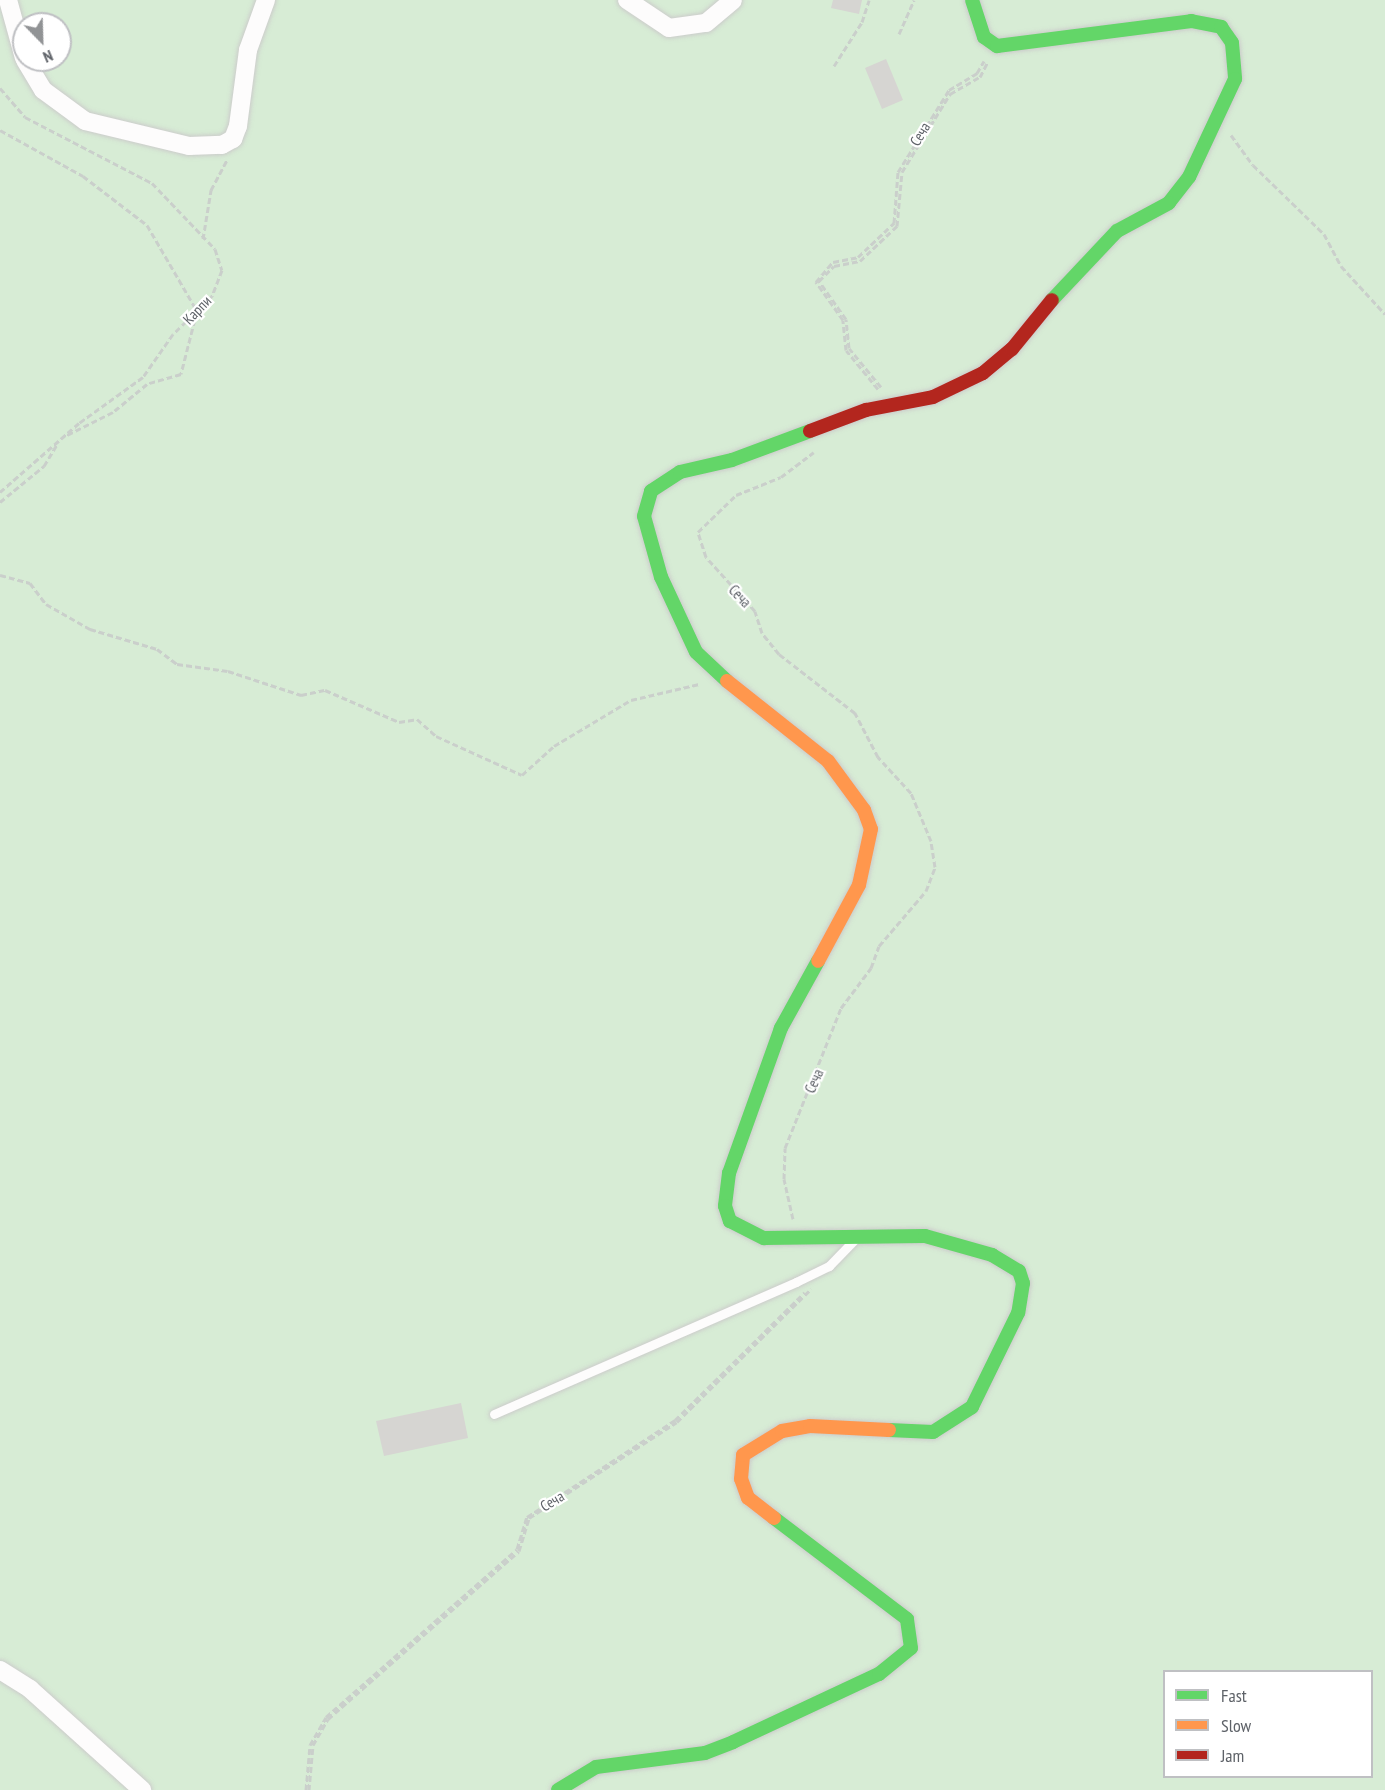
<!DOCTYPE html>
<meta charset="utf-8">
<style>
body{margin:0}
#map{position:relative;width:1385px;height:1790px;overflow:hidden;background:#efeee9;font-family:"PT Sans Narrow",sans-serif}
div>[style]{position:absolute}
.green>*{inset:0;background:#d7ecd5}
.building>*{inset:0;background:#d6d5d2}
.path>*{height:3px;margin-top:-1.5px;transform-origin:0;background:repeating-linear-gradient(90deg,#cacfcb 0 6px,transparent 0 9px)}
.roads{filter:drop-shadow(0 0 2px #cccccb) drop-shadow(0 0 2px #cccccb)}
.lane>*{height:9px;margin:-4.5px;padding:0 4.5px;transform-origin:4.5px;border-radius:4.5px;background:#fdfcfc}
.street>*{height:18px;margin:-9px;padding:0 9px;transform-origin:9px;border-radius:9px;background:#fdfcfc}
.fast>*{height:14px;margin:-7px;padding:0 7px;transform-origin:7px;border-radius:7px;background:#63d668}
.slow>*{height:14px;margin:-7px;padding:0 7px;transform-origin:7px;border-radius:7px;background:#ff974d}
.jam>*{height:14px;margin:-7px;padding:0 7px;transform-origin:7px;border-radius:7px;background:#b3261e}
span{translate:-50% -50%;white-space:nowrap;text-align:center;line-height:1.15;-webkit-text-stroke:4.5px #fff;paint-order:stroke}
.street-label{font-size:15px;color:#5e6268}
.legend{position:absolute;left:1163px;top:1670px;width:210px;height:108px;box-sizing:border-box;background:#fff;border:2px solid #bfc0c3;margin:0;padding:8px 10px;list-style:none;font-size:18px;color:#5e6268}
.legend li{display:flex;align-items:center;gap:12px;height:30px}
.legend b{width:30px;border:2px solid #bfc0c3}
.north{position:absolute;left:12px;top:12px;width:60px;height:60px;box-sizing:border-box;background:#fff;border:2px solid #bfc0c3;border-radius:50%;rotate:157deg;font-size:16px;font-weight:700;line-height:24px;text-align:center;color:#5e6268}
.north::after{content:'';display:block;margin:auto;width:21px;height:27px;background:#919395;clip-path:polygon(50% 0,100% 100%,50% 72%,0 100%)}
</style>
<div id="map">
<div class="green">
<div style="clip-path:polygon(evenodd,0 0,1385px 0,1385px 1790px,0 1790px,0 0,24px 24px,60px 24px,60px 60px,24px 60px,24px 24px,0 0,1164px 1672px,1372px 1672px,1372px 1776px,1164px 1776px,1164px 1672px)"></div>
</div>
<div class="building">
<div style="clip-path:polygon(833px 0,862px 0,859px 14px,831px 8px)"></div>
<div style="clip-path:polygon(886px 59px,903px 100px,882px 109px,865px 68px)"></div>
<div style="clip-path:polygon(461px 1403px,468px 1438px,384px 1456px,376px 1421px)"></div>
</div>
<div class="path">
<div style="left:899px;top:34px;width:37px;rotate:-66deg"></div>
<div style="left:834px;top:66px;width:52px;rotate:-57.5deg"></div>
<div style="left:862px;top:22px;width:23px;rotate:-72deg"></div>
<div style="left:0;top:88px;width:38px;rotate:49deg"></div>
<div style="left:25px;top:117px;width:143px;rotate:27.5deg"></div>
<div style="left:152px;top:183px;width:91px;rotate:46.3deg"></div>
<div style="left:215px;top:249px;width:22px;rotate:72deg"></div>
<div style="left:222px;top:270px;width:28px;rotate:111deg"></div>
<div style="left:212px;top:296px;width:54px;rotate:135.7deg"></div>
<div style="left:173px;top:334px;width:52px;rotate:124.9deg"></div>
<div style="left:143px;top:377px;width:79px;rotate:144.3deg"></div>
<div style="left:79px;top:423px;width:105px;rotate:138.9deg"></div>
<div style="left:0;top:130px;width:95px;rotate:29deg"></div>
<div style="left:83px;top:176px;width:81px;rotate:37.4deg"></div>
<div style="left:147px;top:225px;width:99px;rotate:59.8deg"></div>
<div style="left:197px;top:311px;width:65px;rotate:104.3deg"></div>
<div style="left:181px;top:374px;width:35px;rotate:164deg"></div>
<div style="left:147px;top:384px;width:44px;rotate:140.5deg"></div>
<div style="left:113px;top:412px;width:54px;rotate:153.4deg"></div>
<div style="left:1231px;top:135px;width:37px;rotate:54deg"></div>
<div style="left:1253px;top:165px;width:99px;rotate:44.2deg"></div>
<div style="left:1324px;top:234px;width:36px;rotate:62deg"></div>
<div style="left:1341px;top:266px;width:65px;rotate:47.5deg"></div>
<div style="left:203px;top:239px;width:50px;rotate:-80.7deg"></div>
<div style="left:211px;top:190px;width:34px;rotate:-62deg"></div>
<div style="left:881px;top:387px;width:50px;rotate:-129.4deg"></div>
<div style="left:849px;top:348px;width:29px;rotate:-96deg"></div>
<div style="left:846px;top:319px;width:47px;rotate:-125.4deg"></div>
<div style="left:819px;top:281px;width:21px;rotate:-45deg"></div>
<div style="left:834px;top:266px;width:26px;rotate:-11deg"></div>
<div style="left:860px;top:261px;width:51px;rotate:-43.4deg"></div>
<div style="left:897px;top:226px;width:54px;rotate:-84.7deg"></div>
<div style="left:902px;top:172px;width:92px;rotate:-58.4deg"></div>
<div style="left:950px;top:94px;width:34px;rotate:-30deg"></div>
<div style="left:980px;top:77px;width:16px;rotate:-63deg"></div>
<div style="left:878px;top:389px;width:50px;rotate:-129.4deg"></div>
<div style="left:846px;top:350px;width:30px;rotate:-96deg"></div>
<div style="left:843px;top:320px;width:47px;rotate:-125.4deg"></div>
<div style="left:816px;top:282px;width:26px;rotate:-50deg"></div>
<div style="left:833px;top:262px;width:25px;rotate:-11deg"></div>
<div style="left:858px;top:257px;width:50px;rotate:-43.4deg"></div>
<div style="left:894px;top:223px;width:51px;rotate:-85.5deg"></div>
<div style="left:898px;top:172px;width:97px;rotate:-58.1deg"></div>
<div style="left:949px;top:90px;width:33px;rotate:-31deg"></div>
<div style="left:977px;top:73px;width:14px;rotate:-60deg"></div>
<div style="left:0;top:502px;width:57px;rotate:-39.3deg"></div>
<div style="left:44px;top:466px;width:27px;rotate:-59deg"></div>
<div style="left:0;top:575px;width:31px;rotate:15deg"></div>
<div style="left:30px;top:583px;width:26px;rotate:53deg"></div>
<div style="left:46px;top:604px;width:51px;rotate:29.6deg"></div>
<div style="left:90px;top:629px;width:70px;rotate:16.6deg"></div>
<div style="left:157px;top:649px;width:25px;rotate:37deg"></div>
<div style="left:177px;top:664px;width:51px;rotate:7.8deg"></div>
<div style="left:228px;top:671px;width:77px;rotate:18.2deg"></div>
<div style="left:301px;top:695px;width:25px;rotate:-12deg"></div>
<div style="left:325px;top:690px;width:81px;rotate:23.4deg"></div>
<div style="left:399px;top:722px;width:18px;rotate:-9deg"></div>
<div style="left:417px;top:719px;width:25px;rotate:42deg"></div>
<div style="left:436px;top:736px;width:94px;rotate:24.4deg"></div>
<div style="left:522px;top:775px;width:43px;rotate:-42.2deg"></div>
<div style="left:554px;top:746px;width:90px;rotate:-30.9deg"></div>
<div style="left:631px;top:700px;width:70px;rotate:-13.2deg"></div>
<div style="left:793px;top:1219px;width:41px;rotate:-102.7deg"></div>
<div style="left:784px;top:1179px;width:31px;rotate:-88deg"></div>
<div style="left:785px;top:1148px;width:151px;rotate:-68.2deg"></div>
<div style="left:841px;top:1008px;width:50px;rotate:-53.1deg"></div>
<div style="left:871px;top:968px;width:23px;rotate:-70deg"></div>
<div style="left:879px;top:946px;width:72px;rotate:-49.5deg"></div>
<div style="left:926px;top:891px;width:26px;rotate:-69deg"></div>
<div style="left:935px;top:867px;width:26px;rotate:-99deg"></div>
<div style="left:931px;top:841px;width:52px;rotate:-112.6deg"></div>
<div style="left:911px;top:793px;width:49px;rotate:-132.5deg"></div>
<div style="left:878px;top:757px;width:50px;rotate:-117.6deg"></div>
<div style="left:855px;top:713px;width:96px;rotate:-142.2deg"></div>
<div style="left:779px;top:654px;width:27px;rotate:-129deg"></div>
<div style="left:762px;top:633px;width:23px;rotate:-108deg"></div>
<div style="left:755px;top:611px;width:73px;rotate:-132.2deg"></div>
<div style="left:706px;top:557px;width:26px;rotate:-108deg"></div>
<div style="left:698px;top:532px;width:53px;rotate:-44.2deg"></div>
<div style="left:736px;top:495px;width:48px;rotate:-21.8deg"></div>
<div style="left:781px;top:477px;width:41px;rotate:-37.1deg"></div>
<div style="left:306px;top:1790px;width:45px;rotate:-84.9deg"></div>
<div style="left:310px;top:1745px;width:32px;rotate:-60deg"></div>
<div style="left:326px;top:1717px;width:254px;rotate:-41.3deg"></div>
<div style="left:517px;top:1549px;width:34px;rotate:-73deg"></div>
<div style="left:527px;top:1517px;width:177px;rotate:-33.2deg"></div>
<div style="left:675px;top:1420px;width:182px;rotate:-44.6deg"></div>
<div style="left:309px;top:1790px;width:45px;rotate:-84.9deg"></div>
<div style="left:313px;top:1745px;width:30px;rotate:-60deg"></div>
<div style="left:328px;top:1719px;width:254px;rotate:-41.3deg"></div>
<div style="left:519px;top:1551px;width:34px;rotate:-73deg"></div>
<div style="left:529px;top:1518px;width:176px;rotate:-33deg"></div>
<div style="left:677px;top:1422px;width:189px;rotate:-44.8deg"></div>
</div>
<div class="roads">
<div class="lane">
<div style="left:494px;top:1414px;width:330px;rotate:-23.6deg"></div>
<div style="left:796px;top:1282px;width:37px;rotate:-26deg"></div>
<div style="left:829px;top:1266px;width:35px;rotate:-46deg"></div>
</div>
<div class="street">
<div style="left:8px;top:0;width:60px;rotate:74.6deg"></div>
<div style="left:627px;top:0;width:50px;rotate:33.7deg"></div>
<div style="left:669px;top:28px;width:37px;rotate:-8deg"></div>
<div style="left:706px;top:23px;width:35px;rotate:-40deg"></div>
<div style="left:25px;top:60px;width:35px;rotate:59deg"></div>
<div style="left:43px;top:90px;width:52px;rotate:36.4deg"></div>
<div style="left:85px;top:121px;width:107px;rotate:13.5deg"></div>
<div style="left:189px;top:146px;width:33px;rotate:-2deg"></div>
<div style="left:222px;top:145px;width:13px;rotate:-29deg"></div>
<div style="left:233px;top:139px;width:14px;rotate:-69deg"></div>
<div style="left:238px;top:126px;width:77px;rotate:-82.5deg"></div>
<div style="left:248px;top:50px;width:53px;rotate:-70.2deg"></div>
<div style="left:0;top:1670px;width:36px;rotate:32deg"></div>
<div style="left:30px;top:1689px;width:151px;rotate:42deg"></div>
</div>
<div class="fast">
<div style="left:972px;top:0;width:39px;rotate:72deg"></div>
<div style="left:984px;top:37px;width:16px;rotate:35deg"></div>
<div style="left:997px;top:46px;width:196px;rotate:-7.3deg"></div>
<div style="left:1191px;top:21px;width:31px;rotate:11deg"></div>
<div style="left:1221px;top:27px;width:19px;rotate:55deg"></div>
<div style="left:1232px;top:43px;width:36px;rotate:85deg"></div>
<div style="left:1235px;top:79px;width:108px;rotate:115.1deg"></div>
<div style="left:1189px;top:177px;width:33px;rotate:128deg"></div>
<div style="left:1169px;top:203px;width:59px;rotate:151.7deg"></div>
<div style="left:1117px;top:231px;width:95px;rotate:133.3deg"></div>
<div style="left:727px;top:681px;width:42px;rotate:-136.9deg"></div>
<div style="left:696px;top:652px;width:83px;rotate:-115deg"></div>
<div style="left:661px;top:577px;width:63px;rotate:-105.6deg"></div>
<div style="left:644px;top:516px;width:26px;rotate:-74deg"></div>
<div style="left:651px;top:491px;width:35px;rotate:-33deg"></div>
<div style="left:680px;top:472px;width:53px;rotate:-13deg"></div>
<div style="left:732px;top:460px;width:83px;rotate:-20.4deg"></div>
<div style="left:818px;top:961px;width:77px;rotate:118.9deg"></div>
<div style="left:781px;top:1028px;width:154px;rotate:109.7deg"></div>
<div style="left:729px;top:1173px;width:33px;rotate:97deg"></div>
<div style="left:725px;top:1206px;width:16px;rotate:72deg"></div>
<div style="left:730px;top:1221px;width:38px;rotate:27deg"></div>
<div style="left:764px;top:1238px;width:161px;rotate:-0.7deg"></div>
<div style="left:925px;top:1236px;width:70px;rotate:15.8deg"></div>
<div style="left:992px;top:1255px;width:31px;rotate:31deg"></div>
<div style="left:1019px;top:1271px;width:13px;rotate:72deg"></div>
<div style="left:1023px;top:1283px;width:30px;rotate:99deg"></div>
<div style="left:1018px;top:1313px;width:105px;rotate:116.1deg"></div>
<div style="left:972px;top:1407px;width:46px;rotate:147.3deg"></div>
<div style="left:933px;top:1432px;width:44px;rotate:-177.4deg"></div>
<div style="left:558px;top:1790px;width:44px;rotate:-31.2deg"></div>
<div style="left:596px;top:1767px;width:110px;rotate:-7.3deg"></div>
<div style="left:705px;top:1753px;width:30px;rotate:-21deg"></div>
<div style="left:733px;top:1742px;width:161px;rotate:-25deg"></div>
<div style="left:879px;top:1674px;width:41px;rotate:-39.1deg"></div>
<div style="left:911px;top:1648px;width:29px;rotate:-98deg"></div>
<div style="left:907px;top:1619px;width:167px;rotate:-142.8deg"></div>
</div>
<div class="slow">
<div style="left:727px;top:681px;width:129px;rotate:38.4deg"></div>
<div style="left:828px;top:761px;width:61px;rotate:53.7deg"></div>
<div style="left:864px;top:810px;width:20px;rotate:70deg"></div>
<div style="left:871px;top:829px;width:57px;rotate:102.1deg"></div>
<div style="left:859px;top:885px;width:86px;rotate:118.3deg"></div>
<div style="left:774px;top:1518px;width:33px;rotate:-142deg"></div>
<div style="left:748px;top:1498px;width:20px;rotate:-110deg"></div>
<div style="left:741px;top:1479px;width:24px;rotate:-85deg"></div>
<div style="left:743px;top:1455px;width:46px;rotate:-31.6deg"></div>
<div style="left:782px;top:1431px;width:28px;rotate:-10deg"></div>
<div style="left:810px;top:1426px;width:79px;rotate:2.9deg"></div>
</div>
<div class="jam">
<div style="left:810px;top:431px;width:60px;rotate:-20.6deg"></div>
<div style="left:866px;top:410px;width:68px;rotate:-11deg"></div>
<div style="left:933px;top:397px;width:55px;rotate:-25.6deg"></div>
<div style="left:983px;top:373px;width:38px;rotate:-40deg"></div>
<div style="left:1012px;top:349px;width:63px;rotate:-50.8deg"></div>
</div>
</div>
<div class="street-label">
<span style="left:920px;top:134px;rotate:-59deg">Сеча</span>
<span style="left:197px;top:310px;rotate:-46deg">Карпи</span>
<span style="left:740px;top:596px;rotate:46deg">Сеча</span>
<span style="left:814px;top:1081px;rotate:-66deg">Сеча</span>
<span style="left:552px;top:1501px;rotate:-31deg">Сеча</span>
</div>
<ul class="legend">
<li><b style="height:8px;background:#63d668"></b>Fast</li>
<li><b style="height:8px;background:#ff974d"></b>Slow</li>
<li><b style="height:8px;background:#b3261e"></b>Jam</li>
</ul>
<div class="north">N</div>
</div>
